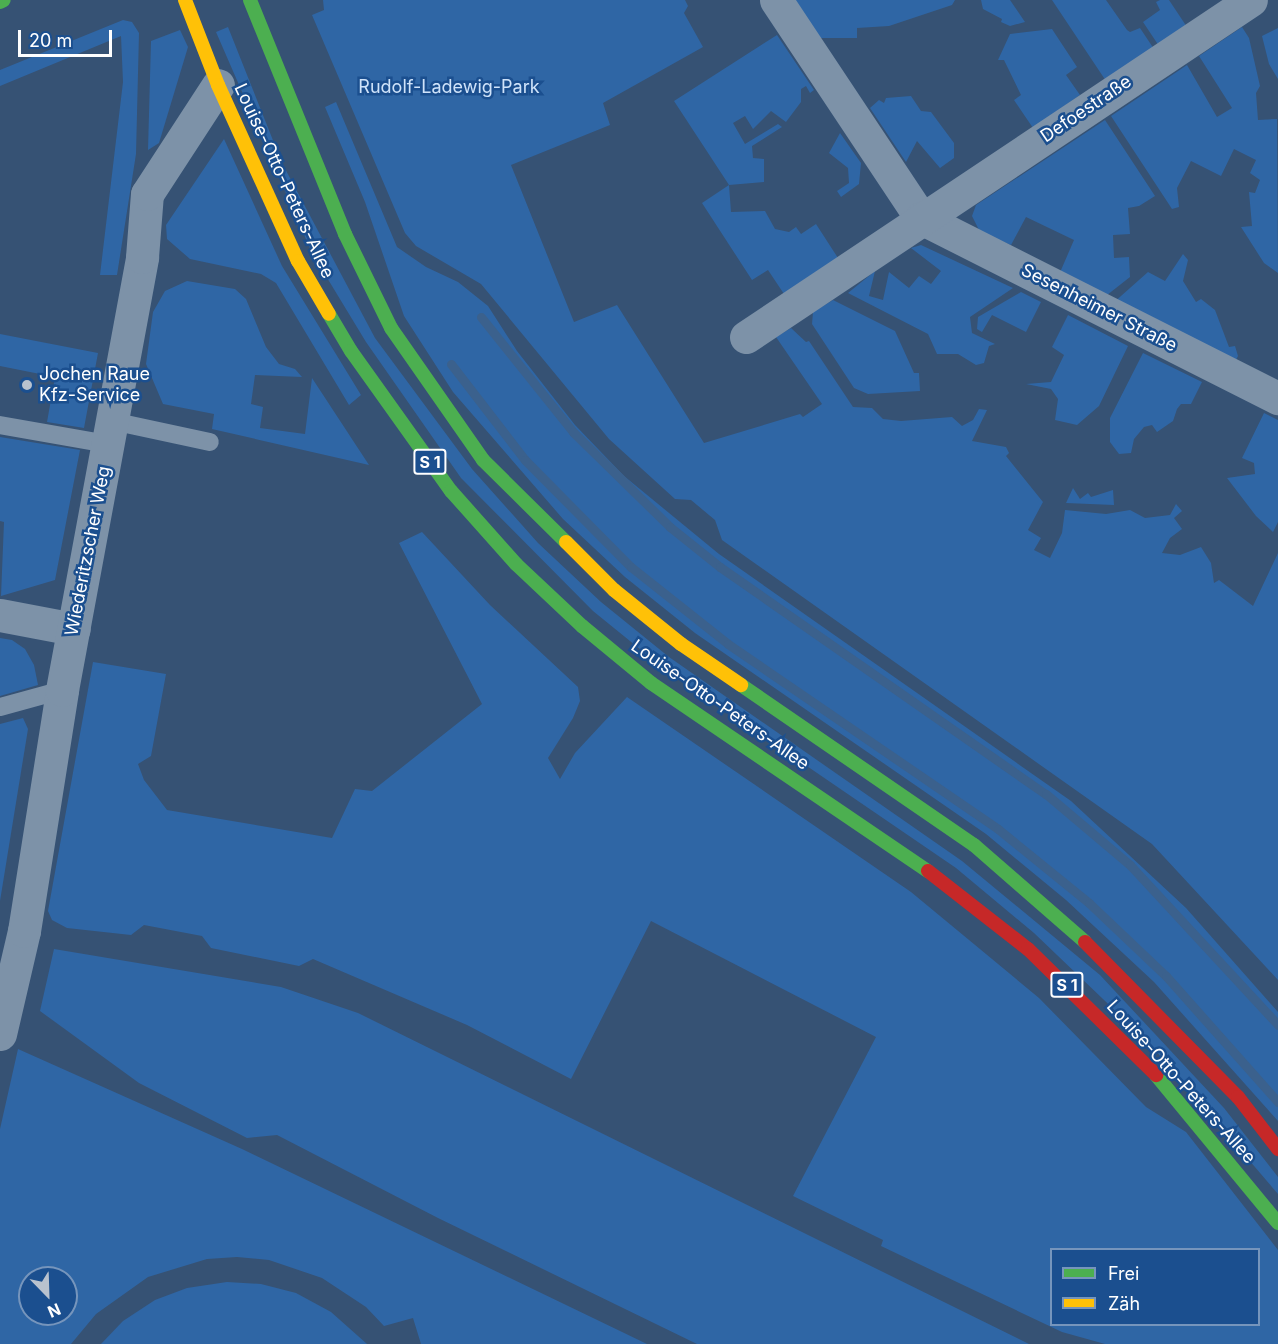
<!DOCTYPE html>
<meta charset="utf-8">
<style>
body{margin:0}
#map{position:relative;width:1278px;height:1344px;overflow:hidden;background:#365274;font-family:Inter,sans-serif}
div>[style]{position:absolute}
.green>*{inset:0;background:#2f66a5}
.stream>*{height:9px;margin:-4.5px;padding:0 4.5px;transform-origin:4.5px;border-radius:4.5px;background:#3b618d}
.lane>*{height:18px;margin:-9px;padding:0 9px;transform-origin:9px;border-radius:9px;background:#7d92a8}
.street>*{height:33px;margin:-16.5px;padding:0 16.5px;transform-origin:16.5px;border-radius:16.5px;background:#7d92a8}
.fast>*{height:14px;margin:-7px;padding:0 7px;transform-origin:7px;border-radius:7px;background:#4caf50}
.slow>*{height:14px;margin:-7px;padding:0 7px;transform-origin:7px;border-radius:7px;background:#ffc107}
.jam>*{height:14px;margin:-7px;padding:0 7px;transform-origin:7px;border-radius:7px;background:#c62828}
.dots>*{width:16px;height:16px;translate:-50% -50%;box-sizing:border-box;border:3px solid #1b4f8f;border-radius:50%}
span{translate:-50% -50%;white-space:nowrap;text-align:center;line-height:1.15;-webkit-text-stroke:5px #1b4f8f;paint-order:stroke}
.shield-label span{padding:2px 4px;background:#1b4f8f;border:2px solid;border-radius:4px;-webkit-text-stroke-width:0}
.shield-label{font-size:16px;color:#fff;font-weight:700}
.park-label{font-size:18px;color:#cfe3fa}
.street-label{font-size:18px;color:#fff}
.poi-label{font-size:18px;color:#fff}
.left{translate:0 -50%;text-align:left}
.legend{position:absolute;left:1050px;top:1248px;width:210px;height:78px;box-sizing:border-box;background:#1b4f8f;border:2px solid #7695bc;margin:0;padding:8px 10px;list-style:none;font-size:18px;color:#fff}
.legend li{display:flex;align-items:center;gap:12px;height:30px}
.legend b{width:30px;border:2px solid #7695bc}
.north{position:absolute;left:18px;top:1266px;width:60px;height:60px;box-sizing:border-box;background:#1b4f8f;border:2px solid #7695bc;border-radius:50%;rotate:157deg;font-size:16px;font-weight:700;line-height:24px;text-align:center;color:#fff}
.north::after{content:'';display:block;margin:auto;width:21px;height:27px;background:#b9c2ce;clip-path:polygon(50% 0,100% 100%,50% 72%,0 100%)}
.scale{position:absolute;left:18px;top:30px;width:94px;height:27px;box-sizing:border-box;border:3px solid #fff;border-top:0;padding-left:8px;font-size:18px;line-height:21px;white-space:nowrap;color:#fff;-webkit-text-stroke:4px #1b4f8f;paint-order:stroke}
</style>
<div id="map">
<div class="green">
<div style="clip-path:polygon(323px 0,685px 0,688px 6px,684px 13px,703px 47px,603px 103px,610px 125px,511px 165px,574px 322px,617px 305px,704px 443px,800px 414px,803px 417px,822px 404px,776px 337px,791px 328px,806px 342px,809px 341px,853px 407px,872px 408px,883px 419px,901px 421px,952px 417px,962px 426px,973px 420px,979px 409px,987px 410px,972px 441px,1006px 447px,1009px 453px,1006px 456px,1043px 502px,1028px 530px,1041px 538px,1034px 550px,1050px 558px,1062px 533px,1065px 510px,1106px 514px,1130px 510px,1145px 518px,1170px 515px,1176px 504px,1182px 511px,1174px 518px,1182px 529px,1170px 538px,1162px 553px,1180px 555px,1201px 547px,1211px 563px,1214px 583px,1219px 580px,1253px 606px,1278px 553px,1278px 980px,1152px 844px,722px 540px,715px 520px,691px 500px,675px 499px,609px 439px,481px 284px,416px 246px,405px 233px,312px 15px,324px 10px)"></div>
<div style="clip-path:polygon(794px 0,955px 0,952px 5px,889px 26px,857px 28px,857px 38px,820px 38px)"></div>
<div style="clip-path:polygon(981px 0,1010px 0,1025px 22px,1010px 26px,1001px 22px,1002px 19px,983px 9px)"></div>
<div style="clip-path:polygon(1052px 0,1106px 0,1127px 30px,1130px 32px,1140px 28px,1154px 49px,1106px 81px)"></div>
<div style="clip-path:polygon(1160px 0,1169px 0,1187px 27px,1159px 46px,1143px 22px,1160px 10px,1156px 2px)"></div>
<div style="clip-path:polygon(123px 20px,132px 22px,139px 33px,136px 154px,117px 275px,100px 275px,123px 82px,121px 36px,0 86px,0 70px)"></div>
<div style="clip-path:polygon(228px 27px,282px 163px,375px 338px,472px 469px,538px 543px,601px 602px,669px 657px,962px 861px,1100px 975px,1224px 1108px,1278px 1177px,1278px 1194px,1150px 1044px,1034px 933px,956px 868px,662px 667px,593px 611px,461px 478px,366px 342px,312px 253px,216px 32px)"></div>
<div style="clip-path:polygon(1242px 27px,1249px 38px,1260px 86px,1256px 93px,1258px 120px,1277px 119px,1278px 273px,1264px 263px,1241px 227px,1252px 226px,1249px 192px,1255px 193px,1260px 180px,1250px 173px,1256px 160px,1234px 149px,1221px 176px,1191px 161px,1177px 188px,1179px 207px,1172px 209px,1111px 116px,1187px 65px,1217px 117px,1232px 108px,1199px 56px)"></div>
<div style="clip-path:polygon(1278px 28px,1278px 79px,1269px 64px,1262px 36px)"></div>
<div style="clip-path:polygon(1052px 29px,1077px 67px,1066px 75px,1080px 95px,1033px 128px,1014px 100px,1021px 95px,1004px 60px,998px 60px,1010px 34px)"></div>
<div style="clip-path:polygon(180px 30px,188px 47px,159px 143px,148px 150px,151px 41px)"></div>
<div style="clip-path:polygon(777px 35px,814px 90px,810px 93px,806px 86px,801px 89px,801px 102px,786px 122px,771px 111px,753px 129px,745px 116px,733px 123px,745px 144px,778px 124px,782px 127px,752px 146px,753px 158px,764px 159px,764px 182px,729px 185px,731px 212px,765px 211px,775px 229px,789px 232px,796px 227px,801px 234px,816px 224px,838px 258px,784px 294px,768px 270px,752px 280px,702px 203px,729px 185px,674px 101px)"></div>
<div style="clip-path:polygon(911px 96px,921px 111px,931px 112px,954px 143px,954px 158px,940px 168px,917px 141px,906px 162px,870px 108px,879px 100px,884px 103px,886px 98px)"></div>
<div style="clip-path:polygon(336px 102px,397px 247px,426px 267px,458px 282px,488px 306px,517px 351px,575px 425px,624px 476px,719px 554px,1071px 801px,1186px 908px,1278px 1012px,1278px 1121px,1154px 982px,1066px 900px,986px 834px,695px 633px,625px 577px,563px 519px,453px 392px,404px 316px,365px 202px,325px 107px)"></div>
<div style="clip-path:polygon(1105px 120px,1155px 196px,1139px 206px,1128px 208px,1130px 234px,1113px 235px,1114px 258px,1129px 257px,1130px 277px,1102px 299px,1058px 277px,1074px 240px,1026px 217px,1011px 245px,980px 232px,972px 216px,976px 205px)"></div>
<div style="clip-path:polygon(840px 133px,861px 163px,859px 184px,841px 197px,837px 191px,849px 183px,848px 168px,829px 153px)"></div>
<div style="clip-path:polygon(224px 139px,282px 266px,361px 395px,349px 405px,276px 283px,261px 274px,190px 259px,167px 239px,166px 225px)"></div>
<div style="clip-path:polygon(921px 245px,1013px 288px,970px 317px,972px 333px,995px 344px,989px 346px,984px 363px,976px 365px,958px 354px,937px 354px,928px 334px,848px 293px,875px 271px,869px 296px,883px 300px,889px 272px,909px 288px,919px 276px,931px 284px,941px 271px,911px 248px)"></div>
<div style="clip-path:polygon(1183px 254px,1188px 260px,1183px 281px,1196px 302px,1201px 299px,1215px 310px,1229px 347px,1235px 346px,1238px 356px,1234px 364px,1112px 304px,1148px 272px,1165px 281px)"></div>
<div style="clip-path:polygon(187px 281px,235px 289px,246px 299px,266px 347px,279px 364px,295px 369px,302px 377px,255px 375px,251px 404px,263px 407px,260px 428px,305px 434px,312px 378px,369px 465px,212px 429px,214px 414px,163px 404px,146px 364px,153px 312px,165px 291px)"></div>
<div style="clip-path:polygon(1021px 292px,1041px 302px,1026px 332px,992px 315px,982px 332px,977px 329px,978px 317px)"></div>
<div style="clip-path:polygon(833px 300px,895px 331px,914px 373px,919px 373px,920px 391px,868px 394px,854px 388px,812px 324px,813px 312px)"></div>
<div style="clip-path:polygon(1068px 315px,1128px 346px,1099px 406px,1077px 425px,1055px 420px,1058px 399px,1051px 389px,1026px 384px,1051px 382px,1064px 355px,1052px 347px)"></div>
<div style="clip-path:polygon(0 334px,98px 353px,84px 428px,47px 422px,55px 377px,0 366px)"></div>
<div style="clip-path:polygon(1143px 353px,1202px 382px,1191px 404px,1181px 404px,1177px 409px,1173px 421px,1157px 432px,1152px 425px,1144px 427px,1134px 439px,1131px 453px,1119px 454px,1110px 442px,1110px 418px)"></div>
<div style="clip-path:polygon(1264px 413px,1278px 420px,1278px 522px,1273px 532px,1256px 516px,1227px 478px,1255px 474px,1254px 463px,1242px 458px)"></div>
<div style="clip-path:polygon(0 437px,80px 450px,55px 580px,1px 596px,4px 522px,0 521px)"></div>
<div style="clip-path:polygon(1073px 488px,1080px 499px,1088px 493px,1091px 497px,1113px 490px,1114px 505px,1066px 503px)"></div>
<div style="clip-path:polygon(evenodd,422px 532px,490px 605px,578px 687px,580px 701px,573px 718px,548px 758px,560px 779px,575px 753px,627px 697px,911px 892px,1039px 998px,1146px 1107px,1186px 1132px,1278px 1250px,1278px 1344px,1105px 1344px,1062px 1332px,881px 1246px,883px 1240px,793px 1196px,876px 1037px,651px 921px,571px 1079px,467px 1025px,313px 959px,299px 966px,211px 948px,202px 936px,144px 925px,131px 935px,67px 928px,52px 920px,48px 911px,93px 662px,166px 674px,151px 756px,138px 764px,144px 780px,167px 810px,332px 838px,355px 789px,372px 791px,482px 704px,399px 543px,422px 532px,1052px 1250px,1258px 1250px,1258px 1324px,1052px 1324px,1052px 1250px)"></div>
<div style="clip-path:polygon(0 638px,12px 640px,25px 649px,34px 665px,38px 685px,0 696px)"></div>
<div style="clip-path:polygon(23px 718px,28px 729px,0 901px,0 724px)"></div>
<div style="clip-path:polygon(54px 949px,281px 987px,358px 1013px,1029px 1344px,697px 1344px,438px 1218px,277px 1135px,247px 1138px,139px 1083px,40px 1011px)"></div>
<div style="clip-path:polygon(evenodd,18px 1049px,242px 1149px,647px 1344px,421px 1344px,413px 1318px,384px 1326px,366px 1307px,322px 1278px,269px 1260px,237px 1257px,207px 1259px,148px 1277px,96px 1314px,71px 1344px,0 1344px,0 1129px,18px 1049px,30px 1278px,66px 1278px,66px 1314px,30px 1314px,30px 1278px)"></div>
<div style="clip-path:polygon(227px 1282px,261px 1284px,296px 1293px,331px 1312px,367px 1344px,101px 1344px,123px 1321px,155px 1300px,187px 1288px)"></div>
</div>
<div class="stream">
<div style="left:481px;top:317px;width:147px;rotate:51.3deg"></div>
<div style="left:573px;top:432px;width:136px;rotate:44.4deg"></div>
<div style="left:670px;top:527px;width:64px;rotate:38.7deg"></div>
<div style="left:720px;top:567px;width:397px;rotate:34.9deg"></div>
<div style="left:1046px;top:794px;width:110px;rotate:40.2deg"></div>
<div style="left:1130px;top:865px;width:218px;rotate:47.2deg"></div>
<div style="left:451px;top:364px;width:121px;rotate:52.4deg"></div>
<div style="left:525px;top:460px;width:151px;rotate:45.3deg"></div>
<div style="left:631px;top:567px;width:124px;rotate:38.4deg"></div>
<div style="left:728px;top:644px;width:327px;rotate:34.4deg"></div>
<div style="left:998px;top:829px;width:117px;rotate:39.1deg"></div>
<div style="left:1089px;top:903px;width:106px;rotate:43.5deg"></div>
<div style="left:1166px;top:976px;width:169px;rotate:48.4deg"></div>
</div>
<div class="lane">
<div style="left:112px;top:421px;width:100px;rotate:12.1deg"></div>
<div style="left:0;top:425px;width:110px;rotate:10deg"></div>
<div style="left:0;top:707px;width:64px;rotate:-15.3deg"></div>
</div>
<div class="street">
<div style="left:776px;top:0;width:262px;rotate:56.4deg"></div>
<div style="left:921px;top:218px;width:400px;rotate:26.8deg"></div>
<div style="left:746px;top:337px;width:607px;rotate:-33.72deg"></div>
<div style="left:0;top:615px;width:75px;rotate:10.7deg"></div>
<div style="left:0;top:1034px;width:106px;rotate:-76.9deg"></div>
<div style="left:24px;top:931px;width:244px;rotate:-81deg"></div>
<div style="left:62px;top:690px;width:440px;rotate:-79.5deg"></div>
<div style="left:142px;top:257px;width:63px;rotate:-85.5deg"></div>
<div style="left:147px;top:194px;width:130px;rotate:-56.9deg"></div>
</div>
<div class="fast">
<div style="left:250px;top:0;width:253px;rotate:67.9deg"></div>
<div style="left:345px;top:234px;width:105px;rotate:63.9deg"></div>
<div style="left:391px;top:328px;width:161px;rotate:55.1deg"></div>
<div style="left:483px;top:460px;width:117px;rotate:44.7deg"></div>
<div style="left:0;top:2px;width:4px;rotate:-27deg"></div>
<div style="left:329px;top:314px;width:43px;rotate:59.3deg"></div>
<div style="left:351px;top:351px;width:172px;rotate:54.5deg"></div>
<div style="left:451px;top:491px;width:98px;rotate:48.3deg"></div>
<div style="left:516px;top:564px;width:91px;rotate:43.2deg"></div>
<div style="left:582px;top:626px;width:89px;rotate:39.6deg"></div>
<div style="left:651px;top:683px;width:335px;rotate:34.2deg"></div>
<div style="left:741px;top:685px;width:283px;rotate:34.5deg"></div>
<div style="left:974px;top:845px;width:147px;rotate:41.1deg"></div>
<div style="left:1156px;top:1075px;width:192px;rotate:50.5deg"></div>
</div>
<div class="slow">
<div style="left:185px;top:0;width:91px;rotate:68.8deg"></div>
<div style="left:218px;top:85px;width:193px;rotate:65.6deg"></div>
<div style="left:298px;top:261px;width:61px;rotate:59.7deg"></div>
<div style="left:566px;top:542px;width:68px;rotate:45deg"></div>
<div style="left:614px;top:590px;width:86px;rotate:38.9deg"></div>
<div style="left:681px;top:644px;width:73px;rotate:34.3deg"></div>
</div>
<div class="jam">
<div style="left:928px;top:871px;width:127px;rotate:38deg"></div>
<div style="left:1028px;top:949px;width:180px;rotate:44.5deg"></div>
<div style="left:1085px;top:942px;width:218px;rotate:45.4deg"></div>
<div style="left:1238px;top:1097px;width:66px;rotate:52.4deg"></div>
</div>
<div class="dots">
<div style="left:27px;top:385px;background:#b9c2ce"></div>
</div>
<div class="shield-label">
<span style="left:430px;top:462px">S 1</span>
<span style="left:1067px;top:985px">S 1</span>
</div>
<div class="park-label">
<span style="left:449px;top:87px">Rudolf-Ladewig-Park</span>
</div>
<div class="street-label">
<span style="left:1086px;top:109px;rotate:-34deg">Defoestraße</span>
<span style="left:284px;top:181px;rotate:65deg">Louise-Otto-Peters-Allee</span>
<span style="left:1099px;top:308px;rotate:27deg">Sesenheimer Straße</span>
<span style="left:88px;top:551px;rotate:-79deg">Wiederitzscher Weg</span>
<span style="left:720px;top:705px;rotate:35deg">Louise-Otto-Peters-Allee</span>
<span style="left:1181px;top:1082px;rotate:48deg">Louise-Otto-Peters-Allee</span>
</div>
<div class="poi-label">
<span class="left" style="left:39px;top:385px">Jochen Raue<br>Kfz-Service</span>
</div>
<ul class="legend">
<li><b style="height:8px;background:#4caf50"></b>Frei</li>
<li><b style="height:8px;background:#ffc107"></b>Zäh</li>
</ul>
<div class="north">N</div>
<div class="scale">20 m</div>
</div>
